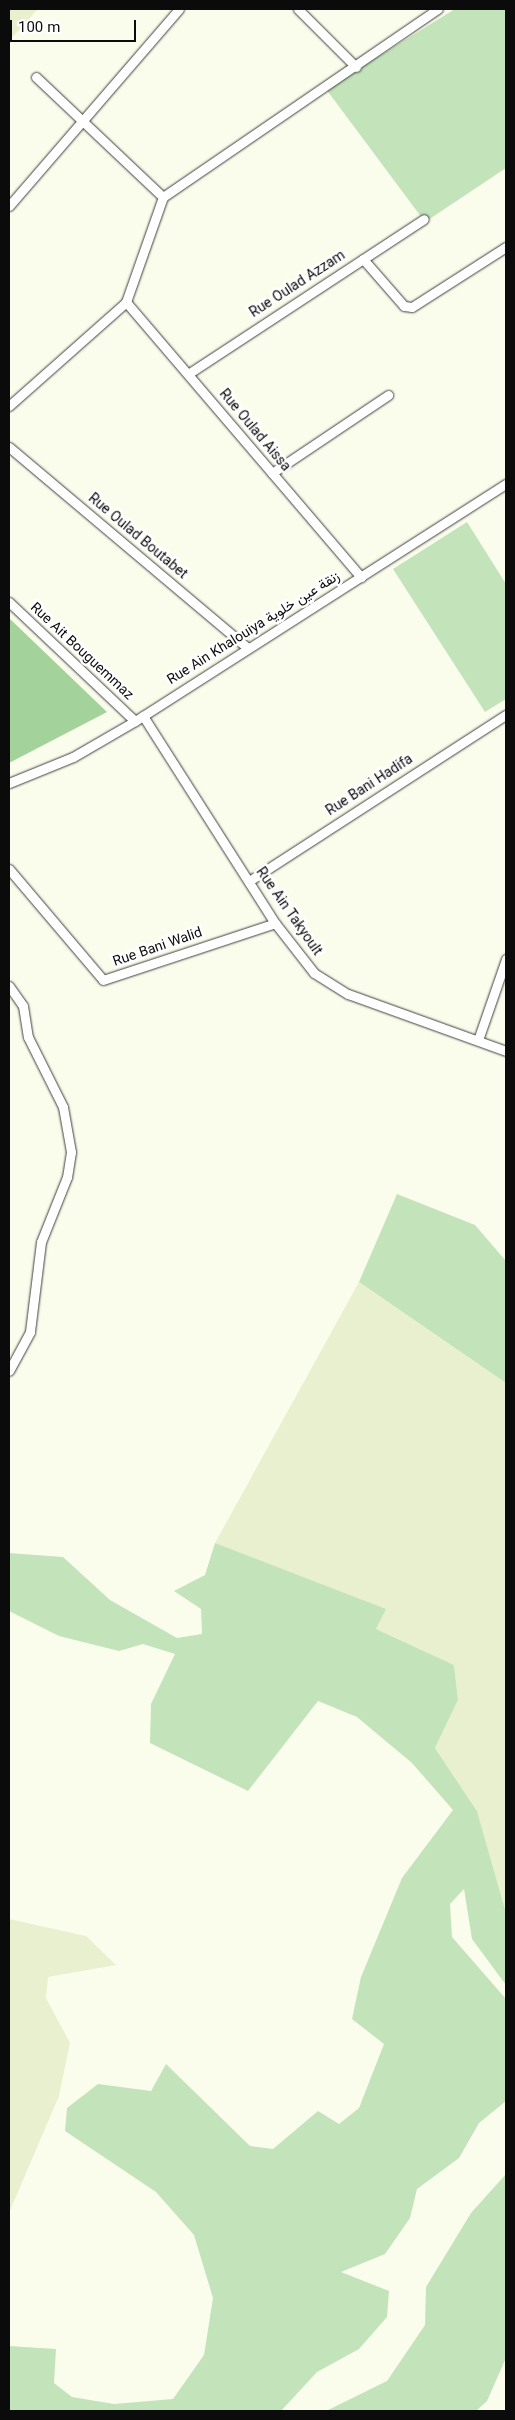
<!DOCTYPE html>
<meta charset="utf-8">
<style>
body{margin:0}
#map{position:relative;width:515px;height:2420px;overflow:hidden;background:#fbfdec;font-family:Georgia,Vazirmatn,serif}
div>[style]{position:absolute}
.farmland>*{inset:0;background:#e9f0cf}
.green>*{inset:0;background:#c3e3ba}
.forest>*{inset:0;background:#a4d29b}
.roads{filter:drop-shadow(0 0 1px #3e3e3e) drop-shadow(0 0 1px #3e3e3e)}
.street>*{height:9px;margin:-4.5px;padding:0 4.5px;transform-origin:4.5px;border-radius:4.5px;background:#fff}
span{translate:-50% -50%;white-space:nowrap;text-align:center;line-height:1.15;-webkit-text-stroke:5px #fff;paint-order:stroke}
.street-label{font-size:14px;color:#0b0b0b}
.frame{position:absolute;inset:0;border:10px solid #0b0b0b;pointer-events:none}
.scale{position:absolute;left:10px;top:20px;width:126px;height:22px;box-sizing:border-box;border:2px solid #0b0b0b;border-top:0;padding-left:6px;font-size:15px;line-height:18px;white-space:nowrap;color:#0b0b0b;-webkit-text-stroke:4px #fff;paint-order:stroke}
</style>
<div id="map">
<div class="farmland">
<div style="clip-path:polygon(9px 9px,38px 9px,9px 41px)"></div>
<div style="clip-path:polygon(359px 1282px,506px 1383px,506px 1913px,477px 1811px,435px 1748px,458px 1700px,454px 1665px,376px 1629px,385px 1609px,215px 1543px)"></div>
<div style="clip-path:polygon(9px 1919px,86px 1936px,116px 1965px,48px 1977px,46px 1998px,70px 2043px,59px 2096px,9px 2213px)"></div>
</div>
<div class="green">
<div style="clip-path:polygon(455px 9px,506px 9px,506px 168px,425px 222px,326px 89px)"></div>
<div style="clip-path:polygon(467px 522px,506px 584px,506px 699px,485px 712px,393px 569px)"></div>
<div style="clip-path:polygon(397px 1194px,475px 1225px,506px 1261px,506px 1383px,359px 1282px)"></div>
<div style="clip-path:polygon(215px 1543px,386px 1609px,376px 1629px,454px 1665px,458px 1700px,435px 1748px,477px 1811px,506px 1913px,506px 1985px,472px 1939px,464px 1889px,450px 1904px,452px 1937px,506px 1999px,506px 2101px,479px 2123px,459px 2158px,417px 2189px,410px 2218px,385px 2254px,341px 2272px,389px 2291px,387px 2317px,359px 2349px,317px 2372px,281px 2411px,9px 2411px,9px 2346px,56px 2349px,54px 2383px,72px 2397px,114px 2404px,173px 2399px,204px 2355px,213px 2298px,194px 2235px,156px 2192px,65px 2131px,67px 2108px,98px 2084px,151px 2091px,166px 2064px,250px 2146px,273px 2149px,318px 2111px,339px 2124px,359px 2108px,384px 2044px,352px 2019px,361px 1977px,402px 1878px,453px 1810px,412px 1763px,357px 1717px,318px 1701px,248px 1791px,150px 1743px,151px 1704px,175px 1654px,143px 1644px,119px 1651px,59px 1636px,9px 1611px,9px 1553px,63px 1557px,110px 1600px,177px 1638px,202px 1634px,201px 1609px,174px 1591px,205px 1575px)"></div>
<div style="clip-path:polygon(506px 2174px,506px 2358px,487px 2401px,476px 2411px,326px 2411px,387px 2381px,425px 2325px,426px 2287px,471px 2213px)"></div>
</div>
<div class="forest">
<div style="clip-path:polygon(9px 618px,107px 712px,9px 763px)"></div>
</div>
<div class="roads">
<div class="street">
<div style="left:298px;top:9px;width:82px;rotate:45deg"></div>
<div style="left:36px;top:77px;width:175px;rotate:43.4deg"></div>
<div style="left:163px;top:197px;width:333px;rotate:-34.4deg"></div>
<div style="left:9px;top:206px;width:260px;rotate:-49.2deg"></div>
<div style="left:363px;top:259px;width:62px;rotate:48.9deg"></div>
<div style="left:404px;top:306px;width:8px;rotate:7deg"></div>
<div style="left:412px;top:307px;width:112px;rotate:-32.6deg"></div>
<div style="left:126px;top:302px;width:362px;rotate:49.5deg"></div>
<div style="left:188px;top:374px;width:282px;rotate:-33.3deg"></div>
<div style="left:9px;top:406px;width:157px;rotate:-41.6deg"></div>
<div style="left:126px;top:302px;width:111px;rotate:-70.6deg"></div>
<div style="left:9px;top:447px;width:312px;rotate:40.1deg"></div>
<div style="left:272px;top:473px;width:140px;rotate:-33.9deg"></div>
<div style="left:9px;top:602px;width:173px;rotate:43.4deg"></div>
<div style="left:143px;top:716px;width:246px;rotate:57.5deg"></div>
<div style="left:275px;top:923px;width:63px;rotate:52deg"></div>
<div style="left:314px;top:973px;width:40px;rotate:32deg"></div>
<div style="left:348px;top:994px;width:168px;rotate:19.8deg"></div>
<div style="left:9px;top:783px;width:69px;rotate:-22.1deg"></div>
<div style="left:73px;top:757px;width:72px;rotate:-30.1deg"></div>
<div style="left:135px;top:721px;width:440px;rotate:-32.6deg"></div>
<div style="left:9px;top:869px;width:145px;rotate:49.7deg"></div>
<div style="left:103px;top:980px;width:181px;rotate:-18.3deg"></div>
<div style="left:249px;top:881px;width:306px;rotate:-32.9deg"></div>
<div style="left:9px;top:986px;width:24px;rotate:55deg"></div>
<div style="left:23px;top:1006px;width:31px;rotate:81deg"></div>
<div style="left:28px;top:1037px;width:78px;rotate:63.4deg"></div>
<div style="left:63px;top:1107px;width:46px;rotate:79.9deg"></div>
<div style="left:71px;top:1152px;width:25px;rotate:99deg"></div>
<div style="left:67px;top:1177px;width:70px;rotate:111.8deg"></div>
<div style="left:41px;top:1242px;width:91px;rotate:97deg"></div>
<div style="left:30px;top:1332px;width:44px;rotate:118.3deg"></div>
<div style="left:478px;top:1040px;width:86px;rotate:-70.9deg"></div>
</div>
</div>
<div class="street-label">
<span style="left:298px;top:285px;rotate:-33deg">Rue Oulad Azzam</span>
<span style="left:254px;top:431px;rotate:50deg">Rue Oulad Aissa</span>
<span style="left:137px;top:537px;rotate:40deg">Rue Oulad Boutabet</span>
<span style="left:254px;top:629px;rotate:-32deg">Rue Ain Khalouiya زنقة عين خلوية</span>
<span style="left:81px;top:652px;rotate:43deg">Rue Ait Bouguemmaz</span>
<span style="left:370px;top:786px;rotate:-33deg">Rue Bani Hadifa</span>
<span style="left:288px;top:912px;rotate:55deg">Rue Ain Takyoult</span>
<span style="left:158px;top:948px;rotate:-19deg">Rue Bani Walid</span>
</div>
<div class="frame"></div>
<div class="scale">100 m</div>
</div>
